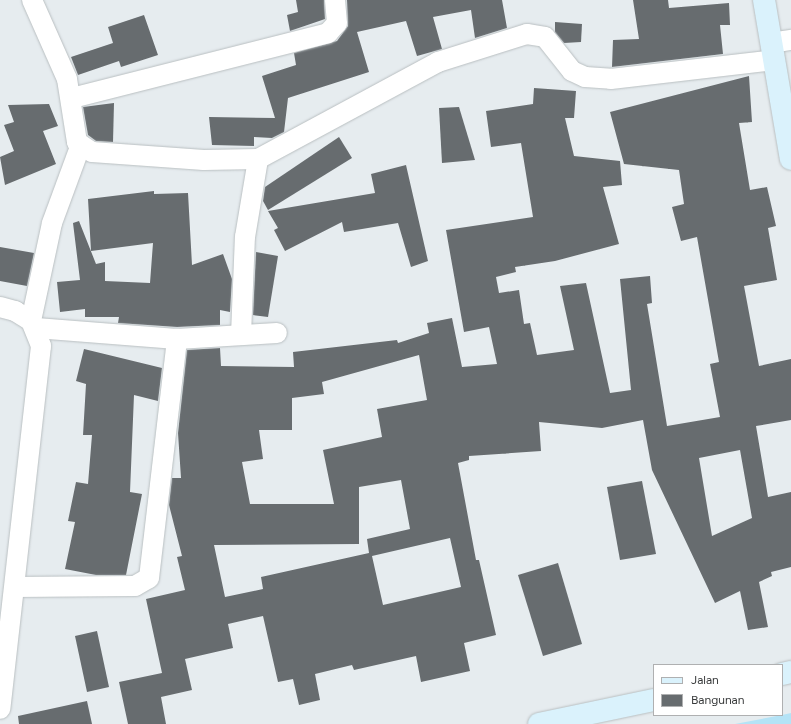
<!DOCTYPE html>
<style>
body{margin:0}
#map{position:relative;width:791px;height:724px;overflow:hidden;background:#e6ecef;font-family:Figtree,sans-serif}
div>[style]{position:absolute}
.green>*{inset:0;background:#b4e3f6}
.building>*{inset:0;background:#676c6f}
.roads{filter:drop-shadow(0 0 1px #b9bfc1) drop-shadow(0 0 1px #b9bfc1)}
.street>*{height:20px;margin:-10px;padding:0 10px;transform-origin:10px;border-radius:10px;background:#fff}
.secondary>*{height:22px;margin:-11px;padding:0 11px;transform-origin:11px;border-radius:11px;background:#daf2fc}
span{translate:-50% -50%;white-space:nowrap;text-align:center;line-height:1.15;-webkit-text-stroke:4px #fff;paint-order:stroke}
.legend{position:absolute;left:653px;top:664px;width:130px;height:52px;box-sizing:border-box;background:#fff;border:1px solid #afb0b1;margin:0;padding:5px 7px;list-style:none;font-size:12px;color:#383a3b}
.legend li{display:flex;align-items:center;gap:8px;height:20px}
.legend b{width:20px;border:1px solid #afb0b1}
</style>
<div id="map">
<div class="green">
<div style="clip-path:polygon(791px 713px,791px 724px,735px 724px,782px 715px)"></div>
</div>
<div class="building">
<div style="clip-path:polygon(296px 0,324px 0,325px 19px,290px 31px,287px 15px,298px 12px)"></div>
<div style="clip-path:polygon(347px 0,502px 0,507px 28px,475px 38px,471px 10px,433px 17px,442px 49px,417px 56px,406px 21px,357px 32px,369px 72px,288px 98px,284px 132px,272px 138px,254px 137px,254px 146px,212px 145px,209px 117px,275px 118px,262px 76px,296px 65px,294px 53px,337px 41px,348px 26px)"></div>
<div style="clip-path:polygon(633px 0,668px 0,669px 8px,729px 3px,730px 25px,720px 25px,723px 54px,612px 67px,613px 40px,639px 39px)"></div>
<div style="clip-path:polygon(144px 15px,158px 55px,121px 67px,119px 61px,78px 75px,71px 57px,113px 43px,108px 27px)"></div>
<div style="clip-path:polygon(555px 22px,582px 24px,581px 42px,564px 43px,555px 32px)"></div>
<div style="clip-path:polygon(evenodd,749px 76px,752px 122px,739px 123px,750px 190px,767px 187px,776px 226px,768px 228px,777px 280px,744px 286px,759px 366px,791px 359px,791px 420px,756px 426px,768px 497px,791px 492px,791px 567px,771px 572px,772px 576px,759px 582px,768px 627px,748px 630px,740px 591px,715px 603px,652px 470px,643px 420px,602px 428px,539px 422px,541px 451px,469px 456px,469px 460px,458px 463px,476px 560px,479px 560px,496px 635px,464px 643px,470px 671px,421px 682px,416px 656px,354px 670px,352px 665px,315px 674px,320px 700px,299px 705px,293px 679px,278px 682px,263px 616px,228px 624px,233px 648px,185px 659px,192px 690px,161px 697px,166px 724px,128px 724px,119px 682px,162px 673px,146px 599px,185px 590px,177px 557px,182px 556px,169px 505px,172px 478px,181px 478px,178px 433px,187px 350px,220px 348px,221px 366px,294px 367px,293px 352px,397px 340px,398px 343px,429px 333px,427px 323px,452px 318px,462px 367px,497px 364px,489px 327px,464px 332px,446px 230px,533px 217px,521px 143px,491px 147px,486px 111px,533px 104px,534px 88px,576px 91px,574px 118px,565px 118px,574px 156px,620px 161px,622px 185px,603px 187px,619px 244px,555px 261px,515px 267px,516px 272px,496px 277px,499px 293px,519px 290px,524px 324px,530px 323px,537px 355px,574px 350px,560px 286px,586px 283px,610px 393px,631px 390px,620px 279px,650px 276px,652px 303px,647px 304px,667px 426px,720px 417px,710px 364px,719px 362px,697px 237px,681px 241px,672px 207px,684px 204px,679px 170px,624px 164px,610px 112px,749px 76px,419px 355px,427px 400px,377px 409px,382px 437px,323px 450px,334px 504px,250px 504px,242px 462px,263px 459px,259px 430px,292px 430px,292px 398px,324px 394px,322px 382px,419px 355px,749px 76px,740px 450px,752px 518px,712px 536px,699px 458px,740px 450px,749px 76px,401px 480px,410px 529px,367px 539px,369px 553px,261px 577px,263px 589px,225px 597px,214px 545px,359px 544px,359px 487px,401px 480px,749px 76px,450px 538px,461px 587px,383px 605px,372px 556px,450px 538px)"></div>
<div style="clip-path:polygon(114px 103px,113px 142px,96px 141px,88px 135px,83px 107px)"></div>
<div style="clip-path:polygon(49px 104px,58px 126px,43px 131px,56px 164px,5px 185px,0 157px,14px 151px,4px 125px,14px 122px,8px 105px)"></div>
<div style="clip-path:polygon(459px 107px,475px 160px,442px 163px,439px 108px)"></div>
<div style="clip-path:polygon(339px 137px,352px 158px,268px 210px,263px 201px,265px 187px)"></div>
<div style="clip-path:polygon(406px 165px,428px 261px,411px 267px,398px 223px,344px 232px,342px 222px,285px 251px,274px 230px,278px 228px,268px 211px,375px 193px,371px 174px)"></div>
<div style="clip-path:polygon(154px 191px,154px 194px,188px 193px,192px 265px,223px 254px,232px 279px,230px 312px,220px 310px,220px 325px,177px 327px,118px 323px,119px 317px,85px 317px,85px 309px,60px 312px,57px 282px,80px 280px,73px 223px,79px 221px,96px 264px,105px 262px,105px 281px,150px 283px,153px 243px,91px 251px,88px 199px)"></div>
<div style="clip-path:polygon(0 247px,34px 253px,27px 286px,0 281px)"></div>
<div style="clip-path:polygon(256px 252px,278px 256px,268px 317px,253px 315px)"></div>
<div style="clip-path:polygon(84px 349px,162px 368px,158px 401px,134px 395px,130px 492px,142px 494px,126px 575px,96px 575px,65px 569px,75px 522px,68px 521px,76px 482px,88px 484px,92px 435px,83px 435px,86px 384px,76px 381px)"></div>
<div style="clip-path:polygon(642px 481px,656px 554px,620px 560px,607px 487px)"></div>
<div style="clip-path:polygon(558px 563px,582px 644px,543px 656px,518px 575px)"></div>
<div style="clip-path:polygon(97px 631px,109px 687px,87px 692px,75px 636px)"></div>
<div style="clip-path:polygon(87px 701px,92px 724px,19px 724px,18px 716px)"></div>
</div>
<div class="roads">
<div class="street">
<div style="left:32px;top:0;width:86px;rotate:66.1deg"></div>
<div style="left:67px;top:79px;width:64px;rotate:81deg"></div>
<div style="left:77px;top:142px;width:18px;rotate:34deg"></div>
<div style="left:92px;top:152px;width:112px;rotate:4.1deg"></div>
<div style="left:204px;top:160px;width:54px;rotate:-1.1deg"></div>
<div style="left:258px;top:159px;width:204px;rotate:-28.3deg"></div>
<div style="left:438px;top:62px;width:93px;rotate:-17.5deg"></div>
<div style="left:527px;top:34px;width:18px;rotate:9deg"></div>
<div style="left:545px;top:37px;width:43px;rotate:51.5deg"></div>
<div style="left:572px;top:71px;width:14px;rotate:25deg"></div>
<div style="left:585px;top:77px;width:26px;rotate:4deg"></div>
<div style="left:611px;top:79px;width:164px;rotate:-6.6deg"></div>
<div style="left:771px;top:43px;width:20px;rotate:-9deg"></div>
<div style="left:72px;top:98px;width:264px;rotate:-14.2deg"></div>
<div style="left:328px;top:33px;width:13px;rotate:-48deg"></div>
<div style="left:337px;top:23px;width:23px;rotate:-95deg"></div>
<div style="left:0;top:307px;width:16px;rotate:15deg"></div>
<div style="left:15px;top:311px;width:19px;rotate:32deg"></div>
<div style="left:31px;top:321px;width:27px;rotate:68deg"></div>
<div style="left:41px;top:346px;width:365px;rotate:96.4deg"></div>
<div style="left:31px;top:321px;width:100px;rotate:-77.9deg"></div>
<div style="left:52px;top:223px;width:81px;rotate:-69.8deg"></div>
<div style="left:36px;top:328px;width:141px;rotate:4.5deg"></div>
<div style="left:177px;top:339px;width:100px;rotate:-3.4deg"></div>
<div style="left:241px;top:335px;width:98px;rotate:-87.7deg"></div>
<div style="left:245px;top:237px;width:79px;rotate:-80.5deg"></div>
<div style="left:15px;top:587px;width:120px;rotate:-0.5deg"></div>
<div style="left:135px;top:586px;width:16px;rotate:-30deg"></div>
<div style="left:149px;top:578px;width:241px;rotate:-83.3deg"></div>
</div>
<div class="secondary">
<div style="left:764px;top:0;width:161px;rotate:80.4deg"></div>
<div style="left:782px;top:674px;width:9px;rotate:-13deg"></div>
<div style="left:539px;top:724px;width:117px;rotate:-11.8deg"></div>
</div>
</div>
<ul class="legend">
<li><b style="height:5px;background:#daf2fc"></b>Jalan</li>
<li><b style="height:11px;background:#676c6f"></b>Bangunan</li>
</ul>
</div>
